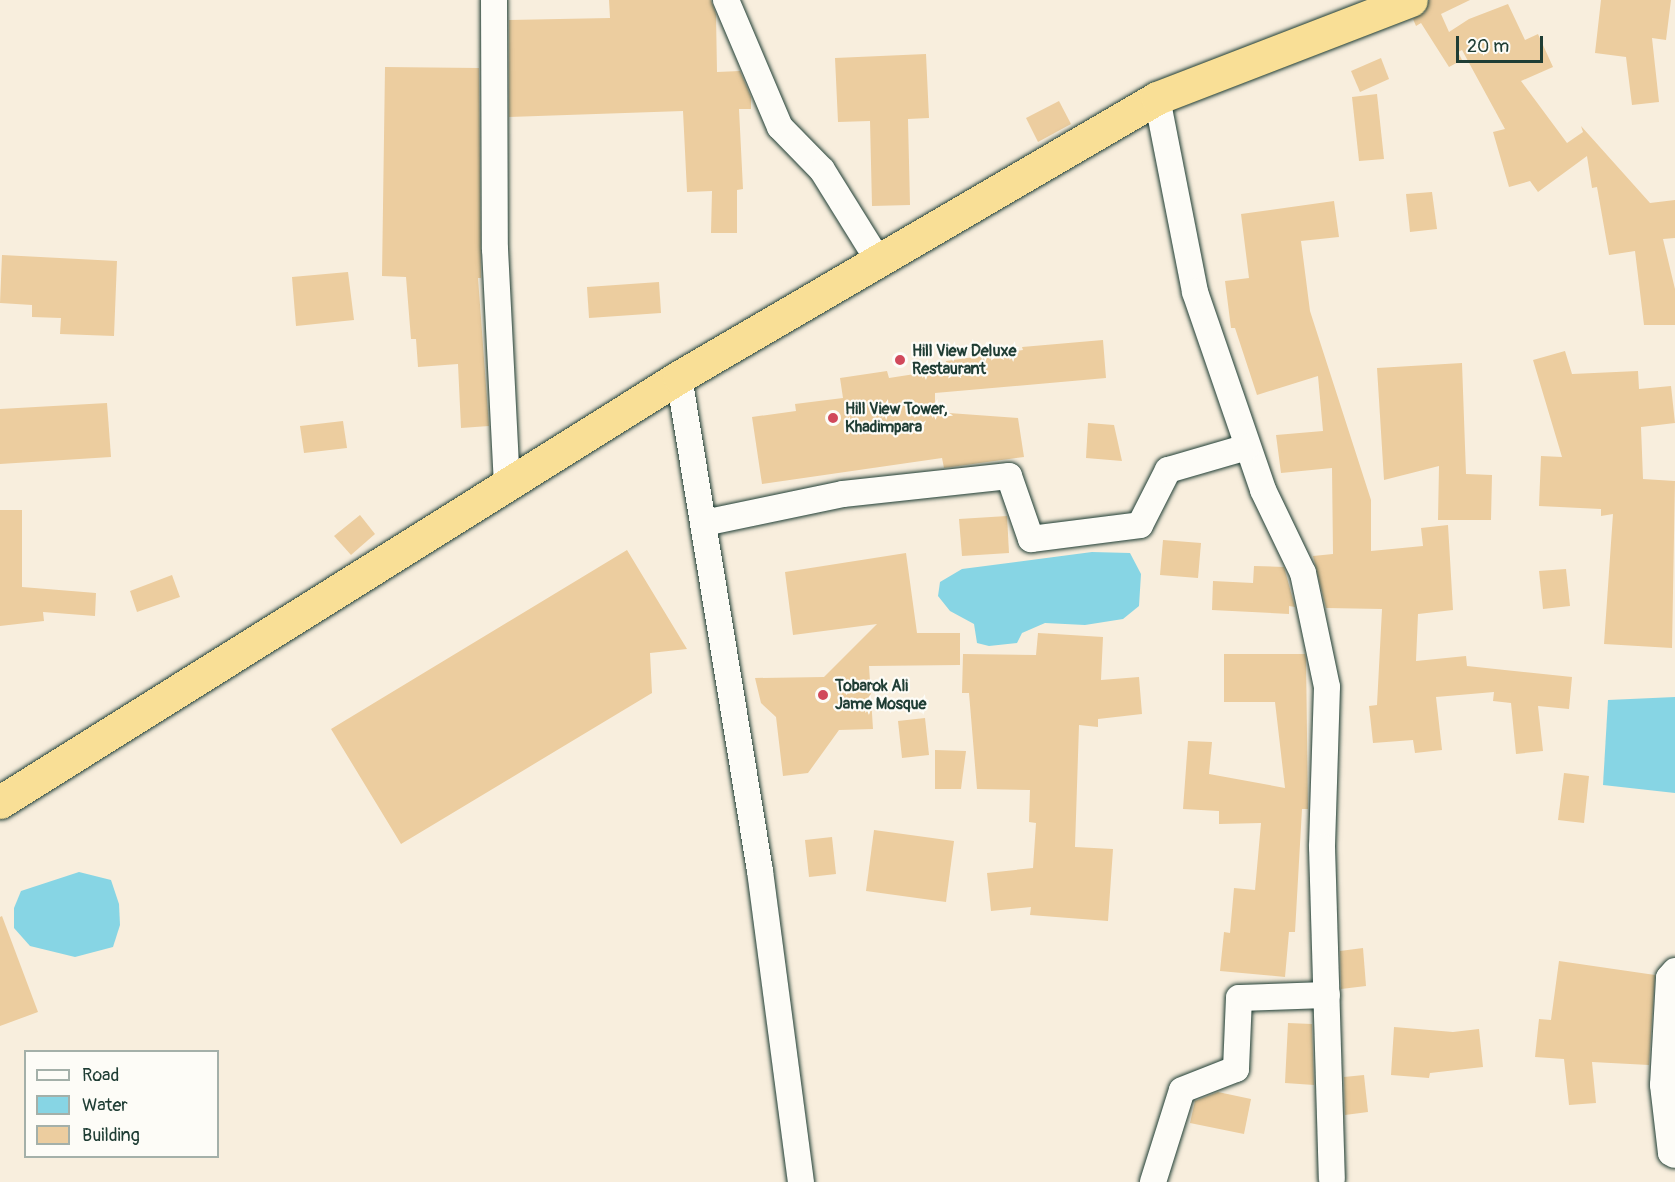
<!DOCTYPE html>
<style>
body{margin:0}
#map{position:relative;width:1675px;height:1182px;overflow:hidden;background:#f8eedd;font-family:Pangolin,sans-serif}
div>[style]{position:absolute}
.water>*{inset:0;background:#87d5e4}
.building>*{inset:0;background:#eccd9f}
.roads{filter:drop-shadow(0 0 2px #1f3d34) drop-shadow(0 0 2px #1f3d34)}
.minor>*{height:26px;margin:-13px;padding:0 13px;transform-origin:13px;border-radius:13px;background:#fdfcf7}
.trunk>*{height:33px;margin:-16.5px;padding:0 16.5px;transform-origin:16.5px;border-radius:16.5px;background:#f9df96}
.dots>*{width:16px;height:16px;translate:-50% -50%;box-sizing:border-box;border:3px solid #fdfcf7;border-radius:50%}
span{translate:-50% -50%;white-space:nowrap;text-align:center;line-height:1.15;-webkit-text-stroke:4.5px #fdfcf7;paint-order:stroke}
.poi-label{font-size:16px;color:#1f3d34;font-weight:700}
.left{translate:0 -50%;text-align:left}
.legend{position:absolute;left:24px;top:1050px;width:195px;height:108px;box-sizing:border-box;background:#fdfcf7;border:2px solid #a4b0a9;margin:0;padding:8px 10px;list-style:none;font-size:18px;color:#1f3d34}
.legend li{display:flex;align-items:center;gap:12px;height:30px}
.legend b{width:30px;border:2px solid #a4b0a9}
.scale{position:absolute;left:1456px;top:36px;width:87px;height:27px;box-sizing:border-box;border:3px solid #1f3d34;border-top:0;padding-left:8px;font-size:18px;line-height:21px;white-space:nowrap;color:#1f3d34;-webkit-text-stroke:4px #fdfcf7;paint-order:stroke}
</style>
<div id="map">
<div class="water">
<div style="clip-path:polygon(1092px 552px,1130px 553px,1141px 574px,1139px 606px,1123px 619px,1085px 625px,1045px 623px,1022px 633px,1017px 643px,989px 646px,977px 643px,974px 624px,950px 611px,938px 596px,940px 582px,962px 569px)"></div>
<div style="clip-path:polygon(1675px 697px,1675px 793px,1603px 785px,1608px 700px)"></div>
<div style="clip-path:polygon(79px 872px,111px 880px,119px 904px,120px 925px,113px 947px,75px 957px,30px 946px,14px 928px,14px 908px,21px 891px)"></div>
</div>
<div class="building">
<div style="clip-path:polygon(609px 0,711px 0,716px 14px,717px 72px,740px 71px,751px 97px,751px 109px,739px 109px,743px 189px,737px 190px,737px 233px,711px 233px,712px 191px,687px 192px,683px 111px,509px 117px,509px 20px,610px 18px)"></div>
<div style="clip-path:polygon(1429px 0,1470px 0,1441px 14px,1449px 32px,1469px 19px,1508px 4px,1525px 40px,1538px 34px,1553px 67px,1521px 81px,1567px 143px,1583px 132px,1581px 126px,1650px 203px,1675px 200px,1675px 238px,1663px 239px,1675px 289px,1675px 325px,1644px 325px,1635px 251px,1609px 255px,1597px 187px,1592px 188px,1587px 156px,1538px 192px,1530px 181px,1509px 187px,1493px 132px,1505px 129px,1462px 50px,1458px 52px,1462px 60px,1449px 67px,1421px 23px,1416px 26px,1413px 19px,1425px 12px)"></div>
<div style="clip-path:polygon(1601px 0,1671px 0,1666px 40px,1652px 38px,1659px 102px,1632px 105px,1626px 57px,1595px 53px)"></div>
<div style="clip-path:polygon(926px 54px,929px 118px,908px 119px,910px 205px,872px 206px,870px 121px,838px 122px,835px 58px)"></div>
<div style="clip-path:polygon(1381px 58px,1389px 79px,1360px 92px,1351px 71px)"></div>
<div style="clip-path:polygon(385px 67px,479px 68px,481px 278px,478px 278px,489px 426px,461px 428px,458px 364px,418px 367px,416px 339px,411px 339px,406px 277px,382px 276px)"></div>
<div style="clip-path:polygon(1377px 94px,1384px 159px,1359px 161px,1352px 97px)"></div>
<div style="clip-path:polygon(1059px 101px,1071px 124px,1038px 142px,1026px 118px)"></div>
<div style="clip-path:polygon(1432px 192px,1437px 229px,1410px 232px,1406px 194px)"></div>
<div style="clip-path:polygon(1334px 201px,1339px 237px,1301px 241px,1310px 311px,1371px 500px,1371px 551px,1423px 546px,1421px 528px,1448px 525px,1453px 610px,1418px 614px,1416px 661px,1466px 656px,1467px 666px,1572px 677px,1569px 709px,1538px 706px,1543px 751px,1516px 754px,1511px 703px,1493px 701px,1494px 692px,1436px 697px,1442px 750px,1415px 753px,1413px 740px,1373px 743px,1369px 706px,1377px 705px,1382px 609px,1326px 608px,1313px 556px,1333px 554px,1332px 468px,1281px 473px,1276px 435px,1323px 431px,1318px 376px,1257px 395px,1235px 328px,1231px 328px,1225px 281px,1249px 278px,1241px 214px)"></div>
<div style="clip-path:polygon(2px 255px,117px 261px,114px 336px,60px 334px,61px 318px,32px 317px,32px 305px,0 303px)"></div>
<div style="clip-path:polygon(348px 272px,354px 320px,296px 326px,292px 277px)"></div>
<div style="clip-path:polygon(659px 282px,661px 313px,589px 318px,587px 287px)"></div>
<div style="clip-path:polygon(1103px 340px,1106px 378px,935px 393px,935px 412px,1018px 418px,1024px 457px,944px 468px,942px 458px,762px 484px,752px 417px,796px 411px,795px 404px,843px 398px,840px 378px,887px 371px,889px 378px,947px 369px,946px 361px,1023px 350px,1022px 347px)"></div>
<div style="clip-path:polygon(1565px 351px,1572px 374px,1638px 371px,1639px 389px,1671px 386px,1675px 423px,1641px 427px,1643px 479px,1675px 481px,1672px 648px,1604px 644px,1613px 514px,1601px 516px,1601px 509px,1539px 506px,1541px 456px,1562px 457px,1533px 360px)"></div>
<div style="clip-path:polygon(1462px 363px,1466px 474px,1492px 475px,1491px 520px,1438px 520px,1439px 466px,1384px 480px,1377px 368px)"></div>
<div style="clip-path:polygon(107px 403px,111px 457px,0 464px,0 409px)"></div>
<div style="clip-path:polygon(343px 421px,347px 448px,304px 453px,300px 426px)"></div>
<div style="clip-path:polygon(1088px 423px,1114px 425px,1122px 461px,1086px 458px)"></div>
<div style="clip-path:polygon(0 510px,22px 510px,22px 587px,96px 593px,95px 616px,43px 612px,44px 621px,0 626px)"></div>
<div style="clip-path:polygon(360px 515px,375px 534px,351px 555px,334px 536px)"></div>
<div style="clip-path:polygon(1007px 516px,1009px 553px,962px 556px,959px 519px)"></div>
<div style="clip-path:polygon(1163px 540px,1201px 543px,1198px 578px,1160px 575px)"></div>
<div style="clip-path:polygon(627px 550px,687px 649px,650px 653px,652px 693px,401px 844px,331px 729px)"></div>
<div style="clip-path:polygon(906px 553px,917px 633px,960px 633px,960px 665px,869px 666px,873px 729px,839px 730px,808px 773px,783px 776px,776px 717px,761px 703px,755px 678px,824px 677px,877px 624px,793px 635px,785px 572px)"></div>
<div style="clip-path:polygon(1254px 566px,1284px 567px,1295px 607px,1289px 606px,1289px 614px,1212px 610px,1213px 581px,1253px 583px)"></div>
<div style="clip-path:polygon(1566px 569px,1570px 606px,1543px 609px,1539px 571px)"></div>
<div style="clip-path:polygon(172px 575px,180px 597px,137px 612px,130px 591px)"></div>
<div style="clip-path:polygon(1038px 633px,1103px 637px,1101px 680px,1139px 677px,1142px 714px,1098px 719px,1098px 727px,1079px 725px,1075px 847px,1113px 849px,1108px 921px,1030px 915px,1031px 907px,991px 911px,987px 873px,1033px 868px,1036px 823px,1029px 822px,1030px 790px,977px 789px,969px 693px,962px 693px,963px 654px,1036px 655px)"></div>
<div style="clip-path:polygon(1224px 654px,1305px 654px,1306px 658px,1308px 809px,1302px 809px,1295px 932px,1289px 932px,1285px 977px,1220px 971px,1224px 932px,1230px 933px,1234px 888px,1255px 890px,1261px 823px,1219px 824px,1219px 811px,1183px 809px,1188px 741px,1212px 742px,1209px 774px,1285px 788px,1275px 702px,1224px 702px)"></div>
<div style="clip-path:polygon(925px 718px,929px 755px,902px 758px,898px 721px)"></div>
<div style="clip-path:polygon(935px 750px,966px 751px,961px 789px,935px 789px)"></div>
<div style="clip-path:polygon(1564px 773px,1589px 776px,1584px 823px,1558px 820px)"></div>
<div style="clip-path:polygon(874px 830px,954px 841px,946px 902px,866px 891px)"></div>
<div style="clip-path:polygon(832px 837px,836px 874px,809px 877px,805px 840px)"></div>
<div style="clip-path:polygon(2px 916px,38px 1012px,0 1026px,0 917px)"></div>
<div style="clip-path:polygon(1363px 948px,1366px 986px,1341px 989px,1340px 951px)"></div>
<div style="clip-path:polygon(1559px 961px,1655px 975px,1649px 1065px,1592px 1062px,1596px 1103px,1569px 1105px,1564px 1059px,1535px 1057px,1539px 1019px,1551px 1020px)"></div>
<div style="clip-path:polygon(1288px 1023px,1312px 1024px,1314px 1085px,1285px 1083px)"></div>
<div style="clip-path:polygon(1394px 1027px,1453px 1032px,1479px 1029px,1483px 1067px,1430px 1073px,1429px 1078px,1391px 1075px)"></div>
<div style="clip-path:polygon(1364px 1075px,1368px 1112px,1345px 1115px,1344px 1077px)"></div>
<div style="clip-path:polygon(1218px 1092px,1251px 1099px,1244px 1134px,1190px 1123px,1195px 1101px)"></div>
</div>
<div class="roads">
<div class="minor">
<div style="left:494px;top:0;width:249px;rotate:89.8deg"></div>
<div style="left:495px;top:249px;width:236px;rotate:87.1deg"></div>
<div style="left:726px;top:0;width:138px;rotate:67deg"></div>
<div style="left:780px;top:127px;width:60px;rotate:45.7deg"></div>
<div style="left:822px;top:170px;width:106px;rotate:58.1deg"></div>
<div style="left:1157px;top:98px;width:198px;rotate:78.9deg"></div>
<div style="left:1195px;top:292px;width:209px;rotate:71deg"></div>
<div style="left:1263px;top:490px;width:92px;rotate:64.3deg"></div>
<div style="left:1303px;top:573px;width:116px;rotate:78.1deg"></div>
<div style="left:1327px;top:687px;width:160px;rotate:91.8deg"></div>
<div style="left:1322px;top:847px;width:332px;rotate:88.3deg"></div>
<div style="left:679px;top:377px;width:501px;rotate:80.69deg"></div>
<div style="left:760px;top:871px;width:314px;rotate:82.5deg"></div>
<div style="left:704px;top:523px;width:142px;rotate:-11.8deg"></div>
<div style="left:843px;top:494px;width:167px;rotate:-6.2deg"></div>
<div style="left:1009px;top:476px;width:67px;rotate:70.8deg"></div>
<div style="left:1031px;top:539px;width:110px;rotate:-7.3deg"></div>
<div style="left:1140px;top:525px;width:62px;rotate:-63deg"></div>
<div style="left:1168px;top:470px;width:82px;rotate:-16.2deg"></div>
<div style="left:1675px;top:971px;width:9px;rotate:131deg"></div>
<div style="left:1669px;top:978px;width:107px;rotate:93.2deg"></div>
<div style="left:1663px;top:1085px;width:68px;rotate:83.3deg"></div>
<div style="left:1671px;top:1153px;width:4px;rotate:27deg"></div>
<div style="left:1153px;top:1182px;width:96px;rotate:-72.5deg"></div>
<div style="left:1182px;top:1090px;width:58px;rotate:-21.3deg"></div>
<div style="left:1236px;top:1069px;width:71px;rotate:-87.6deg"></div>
<div style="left:1239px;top:998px;width:88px;rotate:-2deg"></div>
</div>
<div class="trunk">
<div style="left:0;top:802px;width:801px;rotate:-32.04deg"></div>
<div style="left:679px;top:377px;width:553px;rotate:-30.27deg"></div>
<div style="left:1157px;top:98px;width:272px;rotate:-21.1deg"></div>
</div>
</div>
<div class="dots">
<div style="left:900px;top:360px;background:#d1495b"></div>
<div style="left:833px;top:418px;background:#d1495b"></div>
<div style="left:823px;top:695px;background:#d1495b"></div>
</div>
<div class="poi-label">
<span class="left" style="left:912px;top:360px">Hill View Deluxe<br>Restaurant</span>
<span class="left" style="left:845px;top:418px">Hill View Tower,<br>Khadimpara</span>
<span class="left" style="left:835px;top:695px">Tobarok Ali<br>Jame Mosque</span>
</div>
<ul class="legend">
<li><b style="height:8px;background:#fdfcf7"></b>Road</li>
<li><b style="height:16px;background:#87d5e4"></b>Water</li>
<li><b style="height:16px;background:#eccd9f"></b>Building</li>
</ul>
<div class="scale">20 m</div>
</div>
